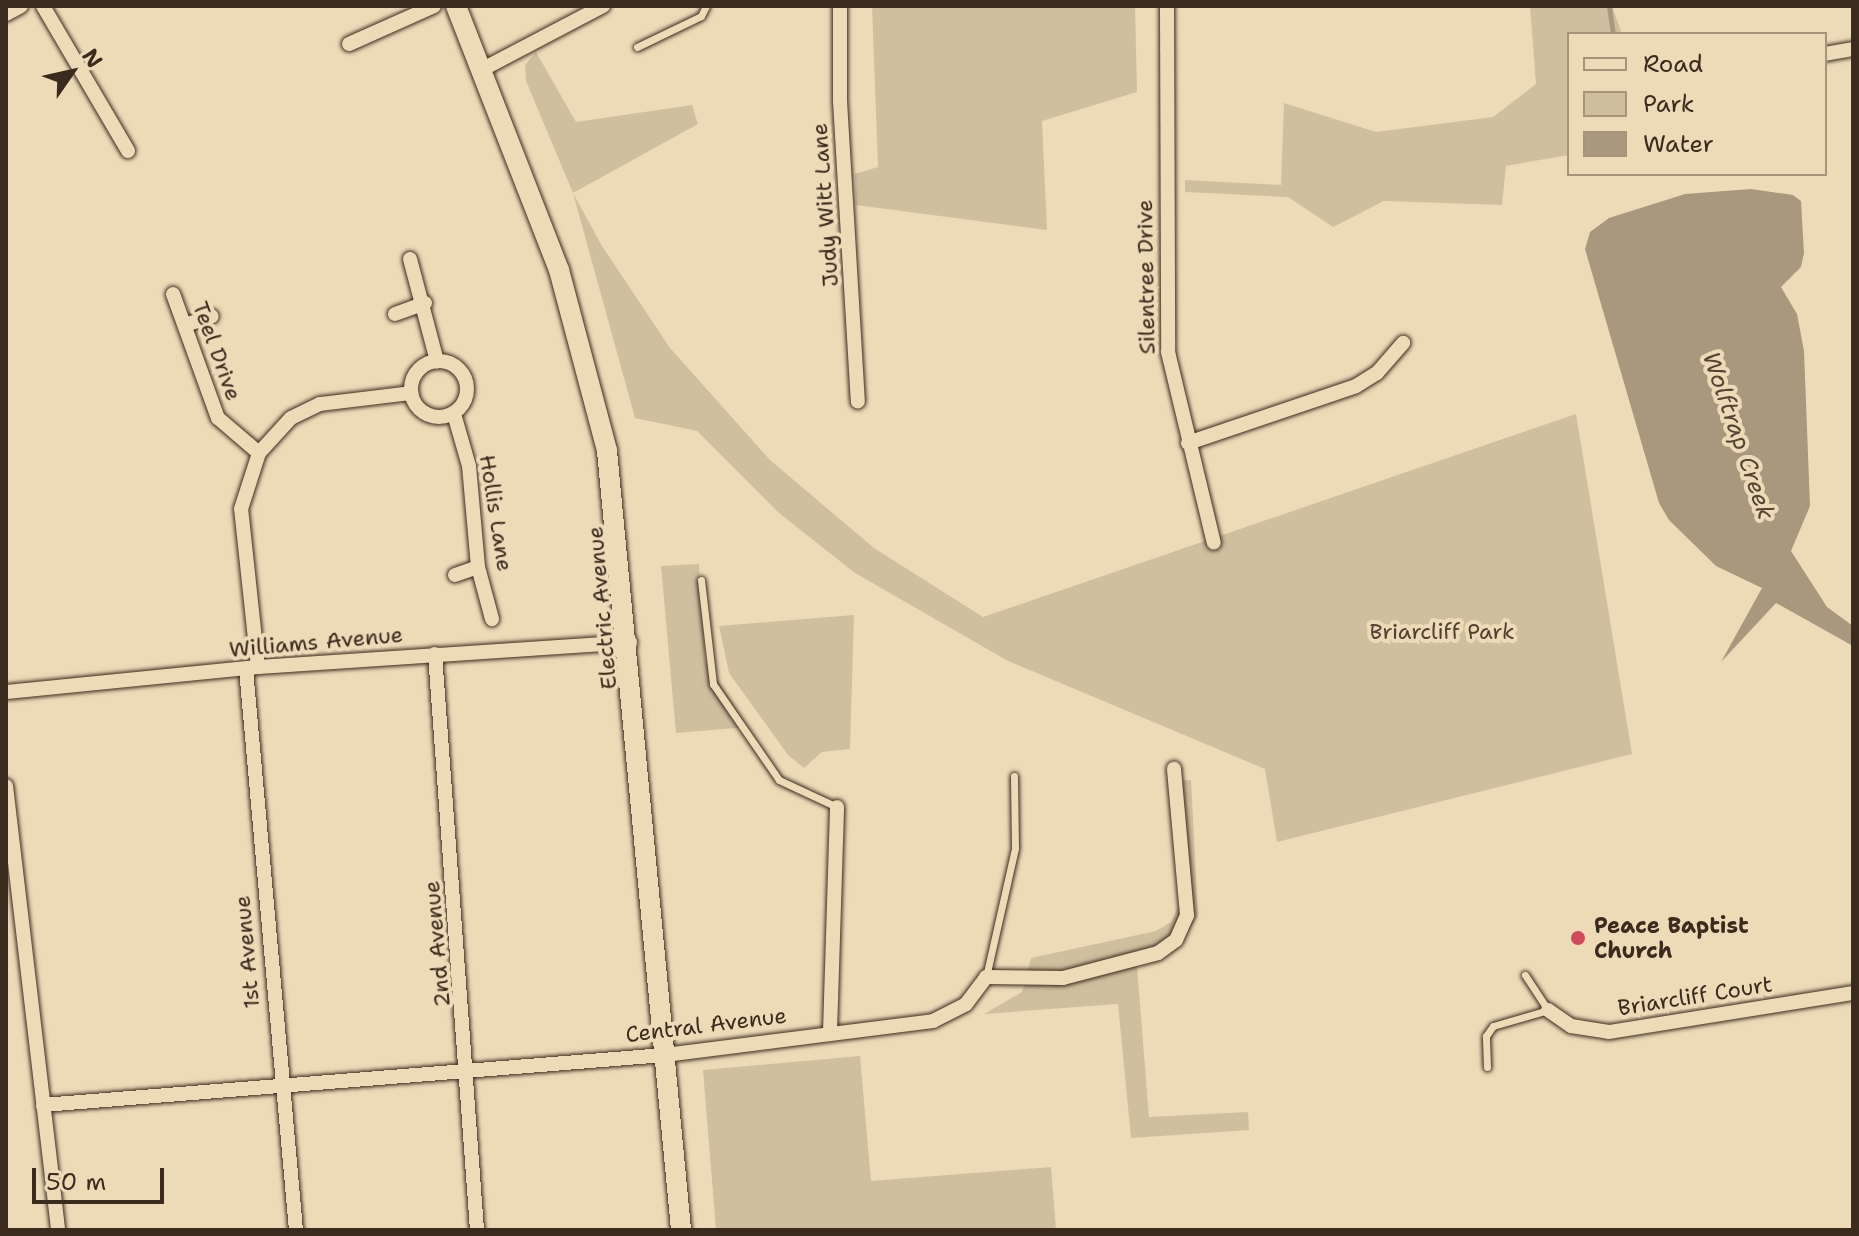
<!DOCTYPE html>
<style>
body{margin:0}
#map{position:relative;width:1859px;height:1236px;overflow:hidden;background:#eddbb8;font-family:"Shantell Sans",sans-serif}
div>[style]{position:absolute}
.green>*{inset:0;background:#d0bf9f}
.water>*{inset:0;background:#a9977e}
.stream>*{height:5px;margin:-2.5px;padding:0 2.5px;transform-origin:2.5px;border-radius:2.5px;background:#a9977e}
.roads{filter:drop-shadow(0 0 2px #3b2a1e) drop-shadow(0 0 2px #3b2a1e)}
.lane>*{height:7px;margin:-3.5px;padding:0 3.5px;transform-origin:3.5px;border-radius:3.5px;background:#eddbb8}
.street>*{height:14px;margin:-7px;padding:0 7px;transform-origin:7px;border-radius:7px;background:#eddbb8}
.street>.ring{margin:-7px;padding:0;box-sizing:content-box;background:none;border:14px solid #eddbb8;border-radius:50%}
.secondary>*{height:20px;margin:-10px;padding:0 10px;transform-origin:10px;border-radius:10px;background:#eddbb8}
.dots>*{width:22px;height:22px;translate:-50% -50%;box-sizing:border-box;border:4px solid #eddbb8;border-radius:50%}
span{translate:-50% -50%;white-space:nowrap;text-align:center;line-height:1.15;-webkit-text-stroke:8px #eddbb8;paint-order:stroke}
.street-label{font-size:22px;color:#3b2a1e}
.park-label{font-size:22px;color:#514031}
.poi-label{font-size:22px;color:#3b2a1e;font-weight:700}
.left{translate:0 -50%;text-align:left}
.water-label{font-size:24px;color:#564536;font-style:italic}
.frame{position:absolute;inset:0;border:8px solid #3b2a1e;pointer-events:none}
.legend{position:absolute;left:1567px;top:32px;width:260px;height:144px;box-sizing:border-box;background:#eddbb8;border:2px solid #a6947a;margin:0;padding:10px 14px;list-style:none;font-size:24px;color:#3b2a1e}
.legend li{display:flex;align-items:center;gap:16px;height:40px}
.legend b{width:40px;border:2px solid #a6947a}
.north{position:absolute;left:32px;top:32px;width:80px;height:80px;-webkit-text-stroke:6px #eddbb8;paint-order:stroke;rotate:56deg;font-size:22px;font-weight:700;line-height:32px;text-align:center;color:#3b2a1e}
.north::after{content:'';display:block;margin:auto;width:28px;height:36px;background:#3b2a1e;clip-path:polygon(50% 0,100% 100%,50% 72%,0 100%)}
.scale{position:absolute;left:32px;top:1168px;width:132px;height:36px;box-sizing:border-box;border:4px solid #3b2a1e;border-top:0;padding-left:10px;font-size:24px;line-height:28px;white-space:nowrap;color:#3b2a1e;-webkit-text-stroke:6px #eddbb8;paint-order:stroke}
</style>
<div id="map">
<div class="green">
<div style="clip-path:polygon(872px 6px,1135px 6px,1137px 92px,1042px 121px,1047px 230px,856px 205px,855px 174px,878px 167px)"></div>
<div style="clip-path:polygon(1530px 6px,1612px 6px,1622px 34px,1569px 34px,1569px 155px,1506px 166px,1502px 205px,1384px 201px,1333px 227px,1288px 197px,1185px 192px,1185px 180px,1281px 185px,1284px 103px,1376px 132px,1493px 117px,1536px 84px)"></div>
<div style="clip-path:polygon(536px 52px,576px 122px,692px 105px,698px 124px,573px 193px,602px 246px,670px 348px,770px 460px,874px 548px,983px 617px,1576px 414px,1632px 754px,1277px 842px,1265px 769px,1008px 661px,855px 573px,779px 513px,697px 431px,635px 418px,573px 193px,526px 81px,525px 65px)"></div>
<div style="clip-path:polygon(699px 564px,705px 661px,748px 727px,676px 733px,661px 566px)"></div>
<div style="clip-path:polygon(854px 615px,850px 749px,822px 752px,804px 768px,788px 755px,729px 673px,719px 626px)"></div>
<div style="clip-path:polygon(1191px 780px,1198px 916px,1183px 940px,1136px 954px,1149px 1117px,1248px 1112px,1249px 1130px,1131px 1138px,1118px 1004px,984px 1014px,1022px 992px,1031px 958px,1156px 931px,1171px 922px,1180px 903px,1171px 781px)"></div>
<div style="clip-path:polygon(860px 1056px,871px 1181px,1051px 1167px,1056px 1230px,716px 1230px,703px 1070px)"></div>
</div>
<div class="water">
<div style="clip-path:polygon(1751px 189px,1793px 195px,1801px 201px,1804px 253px,1801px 267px,1781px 287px,1797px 314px,1804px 351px,1810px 506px,1791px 551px,1827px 607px,1853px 626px,1853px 646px,1776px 603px,1721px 662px,1762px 588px,1716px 566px,1669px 520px,1659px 503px,1585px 249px,1590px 232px,1609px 218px,1685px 194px)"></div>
</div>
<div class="stream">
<div style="left:1609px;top:6px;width:28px;rotate:82deg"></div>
</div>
<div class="roads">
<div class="lane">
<div style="left:637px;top:47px;width:71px;rotate:-25.8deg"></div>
<div style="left:701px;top:16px;width:11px;rotate:-63deg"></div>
<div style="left:701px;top:580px;width:105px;rotate:83.4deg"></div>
<div style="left:713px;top:684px;width:116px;rotate:55.5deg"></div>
<div style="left:779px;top:780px;width:64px;rotate:25deg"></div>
<div style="left:986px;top:977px;width:132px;rotate:-77.3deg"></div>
<div style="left:1015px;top:848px;width:72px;rotate:-90.8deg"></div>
<div style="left:1487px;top:1067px;width:31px;rotate:-92deg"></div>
<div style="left:1486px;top:1036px;width:12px;rotate:-55deg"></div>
<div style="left:1493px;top:1026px;width:57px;rotate:-16.2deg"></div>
<div style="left:1548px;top:1010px;width:42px;rotate:-123.3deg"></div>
</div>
<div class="street">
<div style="left:43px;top:6px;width:168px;rotate:59.6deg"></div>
<div style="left:840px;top:6px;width:95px;rotate:90deg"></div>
<div style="left:840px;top:101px;width:301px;rotate:86.6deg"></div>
<div style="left:1167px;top:6px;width:346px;rotate:89.8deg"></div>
<div style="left:1168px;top:352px;width:196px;rotate:76.5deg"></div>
<div style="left:6px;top:14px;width:17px;rotate:-28deg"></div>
<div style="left:349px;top:44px;width:93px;rotate:-24.1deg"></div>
<div style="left:1825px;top:54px;width:28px;rotate:-10deg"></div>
<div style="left:481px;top:70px;width:138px;rotate:-27.7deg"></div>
<div style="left:410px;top:259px;width:106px;rotate:75.2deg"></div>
<div style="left:173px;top:294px;width:132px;rotate:70.1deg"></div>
<div style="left:218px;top:418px;width:54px;rotate:40.5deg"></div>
<div style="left:395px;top:314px;width:32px;rotate:-20deg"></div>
<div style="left:185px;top:325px;width:28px;rotate:-18deg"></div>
<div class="ring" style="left:411px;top:361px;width:42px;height:42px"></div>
<div style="left:454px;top:414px;width:54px;rotate:73.9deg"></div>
<div style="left:469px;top:466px;width:101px;rotate:84.9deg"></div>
<div style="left:478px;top:567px;width:54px;rotate:74.9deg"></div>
<div style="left:1188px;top:443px;width:177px;rotate:-18.7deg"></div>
<div style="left:1356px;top:386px;width:25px;rotate:-32deg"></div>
<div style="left:1377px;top:373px;width:40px;rotate:-49deg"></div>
<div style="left:455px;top:575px;width:24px;rotate:-19deg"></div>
<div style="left:435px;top:654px;width:578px;rotate:85.83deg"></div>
<div style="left:258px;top:667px;width:159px;rotate:-96.1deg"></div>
<div style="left:241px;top:509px;width:59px;rotate:-72.2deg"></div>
<div style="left:259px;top:453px;width:47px;rotate:-47.6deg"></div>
<div style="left:291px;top:418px;width:32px;rotate:-26deg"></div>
<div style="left:320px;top:404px;width:92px;rotate:-6.9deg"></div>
<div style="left:246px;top:669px;width:563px;rotate:84.91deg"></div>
<div style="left:6px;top:692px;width:253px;rotate:-5.7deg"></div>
<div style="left:258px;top:667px;width:373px;rotate:-3.8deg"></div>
<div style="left:6px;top:786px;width:447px;rotate:83.3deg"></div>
<div style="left:1548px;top:1010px;width:28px;rotate:35deg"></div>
<div style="left:1571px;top:1026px;width:38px;rotate:9deg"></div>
<div style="left:1609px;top:1032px;width:247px;rotate:-9.1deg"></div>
<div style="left:830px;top:1032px;width:225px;rotate:-88.2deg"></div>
<div style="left:43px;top:1105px;width:624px;rotate:-4.6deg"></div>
<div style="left:665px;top:1055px;width:270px;rotate:-7.2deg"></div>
<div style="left:933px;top:1021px;width:37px;rotate:-27deg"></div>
<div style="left:966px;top:1004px;width:34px;rotate:-53deg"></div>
<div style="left:986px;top:977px;width:77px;rotate:0.7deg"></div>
<div style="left:1063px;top:978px;width:98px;rotate:-14.7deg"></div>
<div style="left:1158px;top:953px;width:22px;rotate:-36deg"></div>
<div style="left:1176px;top:940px;width:27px;rotate:-66deg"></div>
<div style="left:1187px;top:915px;width:147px;rotate:-95.1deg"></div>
</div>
<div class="secondary">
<div style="left:456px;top:6px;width:283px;rotate:68.7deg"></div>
<div style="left:559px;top:270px;width:187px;rotate:75.1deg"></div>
<div style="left:607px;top:451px;width:783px;rotate:84.57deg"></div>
</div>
</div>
<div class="dots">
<div style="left:1578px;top:938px;background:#d1495b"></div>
</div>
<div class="street-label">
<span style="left:825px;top:205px;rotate:-94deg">Judy Witt Lane</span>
<span style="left:1146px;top:277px;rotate:-91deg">Silentree Drive</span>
<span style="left:217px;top:351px;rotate:70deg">Teel Drive</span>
<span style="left:496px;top:513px;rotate:81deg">Hollis Lane</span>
<span style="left:602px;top:608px;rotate:-95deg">Electric Avenue</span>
<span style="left:316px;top:642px;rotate:-5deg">Williams Avenue</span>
<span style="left:437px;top:944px;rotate:-95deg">2nd Avenue</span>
<span style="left:247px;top:952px;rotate:-95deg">1st Avenue</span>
<span style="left:1695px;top:996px;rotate:-9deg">Briarcliff Court</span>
<span style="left:706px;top:1025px;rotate:-7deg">Central Avenue</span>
</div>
<div class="park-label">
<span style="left:1442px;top:632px">Briarcliff Park</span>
</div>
<div class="poi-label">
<span class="left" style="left:1594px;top:938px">Peace Baptist<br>Church</span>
</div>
<div class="water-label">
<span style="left:1738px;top:436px;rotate:71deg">Wolftrap Creek</span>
</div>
<div class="frame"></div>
<ul class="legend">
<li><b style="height:10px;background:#eddbb8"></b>Road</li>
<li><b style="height:22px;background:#d0bf9f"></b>Park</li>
<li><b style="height:22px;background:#a9977e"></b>Water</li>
</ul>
<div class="north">N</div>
<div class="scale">50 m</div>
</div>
